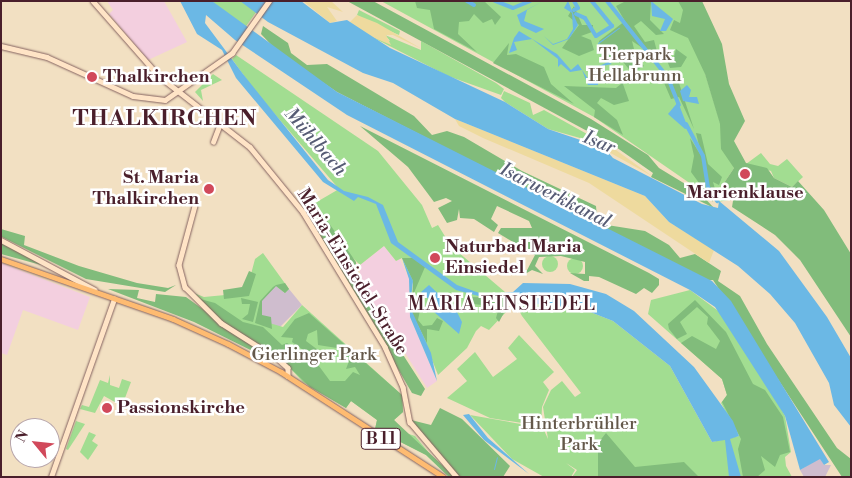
<!DOCTYPE html>
<meta charset="utf-8">
<style>
body{margin:0}
#map{position:relative;width:852px;height:478px;overflow:hidden;background:#f2e0c2;font-family:"Libre Bodoni",serif}
div>[style]{position:absolute}
.built>*{inset:0;background:#f3cfdf}
.industrial>*{inset:0;background:#cfbdce}
.green>*{inset:0;background:#a2dd91}
.round{border-radius:50%}
.forest>*{inset:0;background:#81bc7b}
.sand>*{inset:0;background:#eeda9e}
.water>*{inset:0;background:#6bb8e5}
.stream>*{height:1px;margin:-0.5px;padding:0 0.5px;transform-origin:0.5px;border-radius:0.5px;background:#6bb8e5}
.canal>*{height:4px;margin:-2px;padding:0 2px;transform-origin:2px;border-radius:2px;background:#6bb8e5}
.roads{filter:drop-shadow(0 0 1px #856360) drop-shadow(0 0 1px #856360)}
.secondary>*{height:4.5px;margin:-2.25px;padding:0 2.25px;transform-origin:2.25px;border-radius:2.25px;background:#ffe4c6}
.primary>*{height:5px;margin:-2.5px;padding:0 2.5px;transform-origin:2.5px;border-radius:2.5px;background:#febb71}
.dots>*{width:14px;height:14px;translate:-50% -50%;box-sizing:border-box;border:2px solid #fff;border-radius:50%}
span{translate:-50% -50%;white-space:nowrap;text-align:center;line-height:1.15;-webkit-text-stroke:5px #fff;paint-order:stroke}
.shield-label span{padding:1px 4px;background:#fff;border:1px solid;border-radius:4px;-webkit-text-stroke-width:0}
.shield-label{font-size:16px;color:#4a1f2b;font-weight:700}
.park-label{font-size:18px;color:#64584a}
.poi-label{font-size:18px;color:#4a1f2b;font-weight:700}
.left{translate:0 -50%;text-align:left}
.right{translate:-100% -50%;text-align:right}
.street-label{font-size:18px;color:#4a1f2b}
.water-label{font-size:19px;color:#575c75;font-style:italic}
.neighbourhood-label{font-size:19px;color:#4a1f2b;letter-spacing:1px}
.district-label{font-size:22px;color:#4a1f2b;font-weight:700;letter-spacing:1px}
.frame{position:absolute;inset:0;border:2px solid #4a1f2b;pointer-events:none}
.north{position:absolute;left:10px;top:418px;width:50px;height:50px;box-sizing:border-box;background:#fff;border:1px solid #b7a5aa;border-radius:50%;rotate:298deg;font-size:14px;font-weight:700;line-height:20px;text-align:center;color:#4a1f2b}
.north::after{content:'';display:block;margin:auto;width:18px;height:22px;background:#d1495b;clip-path:polygon(50% 0,100% 100%,50% 72%,0 100%)}
</style>
<div id="map">
<div class="built">
<div style="clip-path:polygon(107px 1px,164px 1px,187px 42px,148px 60px,109px 14px,113px 10px)"></div>
<div style="clip-path:polygon(384px 246px,396px 261px,400px 259px,409px 279px,410px 317px,437px 381px,427px 388px,360px 281px,360px 265px)"></div>
<div style="clip-path:polygon(1px 263px,90px 297px,78px 330px,23px 310px,7px 355px,1px 353px)"></div>
</div>
<div class="industrial">
<div style="clip-path:polygon(276px 285px,285px 292px,289px 289px,302px 305px,280px 327px,259px 321px,261px 301px)"></div>
<div style="clip-path:polygon(820px 458px,824px 465px,831px 465px,825px 477px,804px 477px,800px 470px)"></div>
</div>
<div class="green">
<div style="clip-path:polygon(212px 1px,264px 1px,244px 29px)"></div>
<div style="clip-path:polygon(381px 1px,683px 1px,734px 168px,722px 186px,729px 200px,717px 202px,704px 184px,691px 184px,594px 117px)"></div>
<div style="clip-path:polygon(359px 10px,400px 31px,399px 35px,366px 21px,357px 15px)"></div>
<div style="clip-path:polygon(385px 35px,421px 50px,421px 41px,496px 83px,504px 89px,501px 95px,448px 76px,372px 37px,390px 41px)"></div>
<div style="clip-path:polygon(236px 55px,378px 151px,422px 205px,432px 228px,438px 225px,451px 246px,505px 292px,506px 312px,489px 330px,481px 326px,476px 331px,467px 348px,438px 375px,411px 306px,413px 284px,402px 258px,396px 261px,384px 246px,360px 265px,343px 248px,315px 203px,339px 189px,255px 91px,232px 59px)"></div>
<div style="clip-path:polygon(213px 74px,222px 80px,201px 90px,203px 101px,195px 92px)"></div>
<div style="clip-path:polygon(504px 91px,530px 103px,533px 115px,544px 110px,587px 134px,587px 140px,548px 129px,505px 102px,501px 98px)"></div>
<div style="clip-path:polygon(761px 153px,770px 164px,778px 166px,787px 159px,803px 177px,792px 187px,774px 178px,771px 171px,746px 164px)"></div>
<div style="clip-path:polygon(263px 253px,289px 289px,285px 293px,276px 286px,261px 301px,259px 320px,283px 327px,302px 305px,402px 395px,403px 412px,394px 420px,403px 432px,415px 436px,449px 477px,426px 455px,375px 429px,377px 420px,351px 401px,346px 408px,303px 382px,288px 366px,222px 321px,194px 293px,204px 297px,246px 293px,255px 259px)"></div>
<div class="round" style="left:542px;top:256px;width:16px;height:16px"></div>
<div class="round" style="left:567px;top:258px;width:16px;height:16px"></div>
<div style="clip-path:polygon(690px 290px,721px 313px,769px 386px,785px 416px,791px 452px,785px 457px,786px 466px,792px 477px,572px 477px,577px 470px,566px 463px,575px 470px,571px 477px,544px 477px,512px 459px,470px 415px,543px 428px,548px 439px,543px 407px,551px 390px,562px 381px,575px 397px,581px 393px,522px 316px,515px 303px,522px 302px,585px 310px,613px 321px,670px 366px,712px 442px,739px 436px,721px 403px,727px 395px,722px 379px,648px 314px,651px 300px)"></div>
<div style="clip-path:polygon(519px 335px,554px 372px,543px 382px,549px 390px,542px 407px,541px 426px,490px 418px,447px 398px,467px 381px,457px 369px,475px 352px,493px 377px,517px 359px,508px 348px)"></div>
<div style="clip-path:polygon(110px 375px,110px 385px,119px 388px,122px 379px,131px 382px,122px 406px,104px 396px,95px 413px,80px 409px,82px 405px,89px 407px,100px 380px,108px 383px)"></div>
<div style="clip-path:polygon(76px 421px,85px 424px,68px 450px,66px 449px)"></div>
<div style="clip-path:polygon(89px 432px,96px 435px,92px 441px,98px 445px,88px 460px,80px 452px)"></div>
</div>
<div class="forest">
<div style="clip-path:polygon(347px 1px,373px 1px,591px 119px,648px 155px,659px 168px,700px 193px,714px 208px,651px 177px,653px 173px,613px 145px)"></div>
<div style="clip-path:polygon(415px 1px,484px 1px,501px 17px,495px 25px,492px 19px,483px 23px,474px 14px,469px 21px,459px 22px,458px 34px,477px 52px,434px 29px,430px 10px,417px 8px)"></div>
<div style="clip-path:polygon(626px 1px,651px 2px,650px 20px,664px 34px,656px 35px,641px 21px,634px 26px,645px 42px,654px 40px,659px 59px,632px 41px,636px 57px,644px 66px,632px 73px,620px 58px,603px 62px,599px 41px,625px 21px,616px 6px)"></div>
<div style="clip-path:polygon(678px 1px,702px 1px,722px 44px,729px 84px,745px 121px,734px 141px,746px 163px,767px 168px,774px 178px,792px 187px,798px 181px,824px 210px,851px 254px,851px 337px,800px 260px,775px 235px,732px 207px,734px 195px,722px 186px,734px 168px,721px 149px,720px 124px,705px 74px,688px 38px,670px 30px,674px 20px,680px 23px,683px 10px)"></div>
<div style="clip-path:polygon(574px 6px,582px 25px,593px 25px,592px 32px,581px 36px,591px 40px,594px 50px,579px 56px,562px 48px,579px 25px,568px 16px)"></div>
<div style="clip-path:polygon(263px 26px,288px 43px,291px 53px,307px 65px,327px 64px,414px 116px,432px 135px,447px 131px,464px 137px,522px 171px,596px 206px,597px 218px,607px 225px,645px 231px,669px 245px,680px 258px,695px 254px,721px 271px,718px 281px,740px 296px,767px 344px,837px 448px,851px 459px,851px 477px,842px 477px,713px 280px,703px 280px,337px 92px,279px 53px,261px 34px)"></div>
<div style="clip-path:polygon(509px 43px,507px 55px,516px 54px,544px 67px,551px 84px,574px 104px,493px 63px)"></div>
<div style="clip-path:polygon(676px 49px,687px 57px,681px 67px,670px 68px,666px 58px,674px 57px)"></div>
<div style="clip-path:polygon(615px 74px,626px 81px,623px 84px,629px 101px,614px 105px,601px 98px,597px 103px,617px 120px,623px 135px,594px 117px,595px 110px,564px 86px,616px 88px,621px 84px)"></div>
<div style="clip-path:polygon(662px 78px,679px 83px,694px 129px,679px 97px,671px 99px)"></div>
<div style="clip-path:polygon(360px 126px,649px 273px,659px 279px,659px 285px,652px 293px,644px 288px,636px 294px,599px 277px,589px 276px,589px 281px,584px 281px,570px 273px,585px 274px,585px 262px,561px 256px,539px 257px,535px 266px,543px 274px,532px 270px,525px 274px,535px 255px,498px 233px,501px 228px,532px 228px,529px 221px,497px 206px,491px 219px,498px 225px,494px 232px,474px 219px,460px 218px,459px 209px,457px 220px,447px 223px,438px 208px,452px 201px,446px 198px,434px 202px,408px 167px)"></div>
<div style="clip-path:polygon(696px 133px,701px 134px,708px 164px,722px 177px,719px 185px,713px 182px,718px 199px,709px 187px)"></div>
<div style="clip-path:polygon(690px 138px,702px 157px,713px 202px,691px 172px,694px 156px)"></div>
<div style="clip-path:polygon(315px 203px,356px 262px,357px 283px,425px 389px,421px 396px,412px 393px,306px 211px)"></div>
<div style="clip-path:polygon(1px 229px,25px 236px,24px 245px,79px 266px,137px 283px,168px 288px,176px 285px,165px 292px,86px 279px,2px 237px)"></div>
<div style="clip-path:polygon(1px 243px,35px 260px,41px 265px,1px 254px)"></div>
<div style="clip-path:polygon(402px 258px,414px 258px,425px 267px,413px 295px,420px 310px,418px 320px,423px 326px,432px 325px,437px 318px,443px 321px,439px 331px,427px 329px,427px 343px,412px 314px,413px 281px)"></div>
<div style="clip-path:polygon(249px 271px,256px 274px,249px 296px,224px 299px,223px 290px,242px 287px)"></div>
<div style="clip-path:polygon(285px 283px,289px 289px,285px 293px,276px 286px,262px 301px,262px 315px,271px 317px,272px 329px,255px 323px,260px 301px,273px 287px,276px 285px)"></div>
<div style="clip-path:polygon(108px 289px,139px 290px,137px 298px,155px 302px,156px 294px,186px 297px,277px 363px,194px 322px)"></div>
<div style="clip-path:polygon(470px 297px,507px 298px,508px 305px,499px 322px,496px 318px,499px 307px,465px 303px)"></div>
<div style="clip-path:polygon(241px 298px,258px 302px,253px 322px,242px 319px,248px 314px,250px 304px,242px 304px)"></div>
<div style="clip-path:polygon(200px 299px,215px 303px,243px 322px,263px 327px,282px 345px,287px 343px,316px 362px,330px 381px,345px 381px,353px 372px,360px 375px,355px 367px,346px 369px,349px 361px,337px 348px,318px 345px,317px 330px,308px 334px,306px 341px,322px 353px,316px 359px,292px 342px,293px 338px,281px 337px,295px 319px,309px 313px,402px 395px,403px 412px,394px 420px,455px 477px,449px 477px,426px 455px,375px 429px,377px 420px,351px 401px,346px 408px,310px 387px,288px 366px,222px 321px)"></div>
<div style="clip-path:polygon(695px 300px,726px 332px,753px 384px,765px 390px,783px 417px,790px 452px,780px 455px,775px 467px,761px 456px,765px 470px,757px 477px,743px 477px,738px 449px,741px 439px,722px 402px,727px 395px,722px 379px,681px 343px,692px 336px,716px 349px,720px 341px,707px 324px,708px 317px,697px 307px,680px 322px,687px 334px,677px 339px,669px 329px,668px 324px)"></div>
<div style="clip-path:polygon(440px 408px,462px 419px,510px 466px,503px 477px,459px 477px,411px 420px,431px 425px)"></div>
<div style="clip-path:polygon(606px 433px,635px 467px,684px 462px,699px 477px,598px 477px,598px 443px)"></div>
</div>
<div class="sand">
<div style="clip-path:polygon(303px 1px,331px 1px,343px 12px,327px 7px,337px 21px,330px 23px)"></div>
<div style="clip-path:polygon(357px 15px,377px 23px,422px 49px,393px 35px,386px 35px,391px 45px,372px 37px,349px 23px)"></div>
<div style="clip-path:polygon(455px 119px,645px 196px,669px 222px,714px 250px,709px 263px,589px 183px,483px 138px,459px 126px)"></div>
<div style="clip-path:polygon(587px 134px,616px 150px,652px 176px,587px 140px)"></div>
</div>
<div class="water">
<div style="clip-path:polygon(180px 1px,212px 1px,337px 92px,712px 281px,731px 301px,829px 462px,824px 465px,820px 459px,800px 470px,785px 416px,715px 307px,690px 290px,347px 115px,235px 40px,206px 15px,205px 23px,243px 74px,328px 180px,344px 191px,368px 197px,383px 205px,398px 242px,457px 285px,485px 295px,513px 292px,523px 283px,570px 284px,606px 294px,634px 311px,694px 367px,733px 421px,739px 436px,730px 439px,741px 477px,729px 477px,725px 440px,712px 442px,670px 366px,613px 321px,585px 310px,522px 302px,519px 297px,490px 299px,456px 290px,391px 243px,376px 204px,358px 197px,354px 201px,323px 182px,236px 78px,222px 50px,197px 34px)"></div>
<div style="clip-path:polygon(240px 1px,301px 1px,330px 23px,347px 20px,390px 48px,505px 102px,548px 129px,604px 148px,613px 158px,702px 204px,718px 208px,719px 201px,779px 251px,827px 317px,851px 358px,851px 427px,834px 405px,829px 383px,795px 323px,770px 294px,738px 266px,669px 222px,645px 196px,455px 119px,393px 83px,363px 73px,268px 22px)"></div>
<div style="clip-path:polygon(543px 1px,527px 10px,524px 21px,544px 29px,536px 33px,521px 26px,517px 15px)"></div>
<div style="clip-path:polygon(568px 1px,578px 25px,569px 39px,553px 45px,544px 36px,553px 44px,567px 39px,573px 29px,572px 13px,564px 8px)"></div>
<div style="clip-path:polygon(651px 1px,673px 19px,666px 31px,660px 31px,665px 19px,652px 16px)"></div>
<div style="clip-path:polygon(519px 31px,557px 54px,571px 70px,578px 64px,591px 83px,598px 80px,597px 67px,608px 62px,612px 64px,598px 67px,598px 85px,588px 85px,582px 70px,570px 72px,561px 64px,558px 67px,558px 59px,532px 39px,514px 42px,517px 50px,509px 53px,514px 38px)"></div>
<div style="clip-path:polygon(687px 85px,691px 90px,689px 97px,697px 97px,699px 104px,683px 101px,680px 91px)"></div>
<div style="clip-path:polygon(678px 102px,688px 128px,685px 129px,668px 114px)"></div>
<div style="clip-path:polygon(402px 258px,413px 281px,410px 307px,431px 353px,437px 381px,410px 317px,409px 279px)"></div>
<div style="clip-path:polygon(429px 285px,448px 303px,442px 312px,454px 306px,462px 322px,459px 334px,434px 312px,437px 307px,421px 292px)"></div>
<div style="clip-path:polygon(469px 414px,488px 438px,529px 474px,484px 440px,463px 415px)"></div>
</div>
<div class="stream">
<div style="left:598px;top:43px;width:26px;rotate:-36deg"></div>
<div style="left:494px;top:469px;width:12px;rotate:-76deg"></div>
</div>
<div class="canal">
<div style="left:467px;top:1px;width:8px;rotate:30deg"></div>
<div style="left:495px;top:1px;width:19px;rotate:21deg"></div>
<div style="left:513px;top:8px;width:18px;rotate:-22deg"></div>
<div style="left:607px;top:1px;width:98px;rotate:51.6deg"></div>
<div style="left:668px;top:78px;width:29px;rotate:68deg"></div>
<div style="left:574px;top:10px;width:4px;rotate:-27deg"></div>
<div style="left:578px;top:8px;width:8px;rotate:-120deg"></div>
<div style="left:576px;top:14px;width:10px;rotate:24deg"></div>
<div style="left:585px;top:18px;width:21px;rotate:59deg"></div>
<div style="left:596px;top:36px;width:19px;rotate:-32deg"></div>
<div style="left:612px;top:26px;width:32px;rotate:-129deg"></div>
<div style="left:686px;top:124px;width:36px;rotate:62deg"></div>
<div style="left:703px;top:156px;width:31px;rotate:81deg"></div>
<div style="left:708px;top:187px;width:17px;rotate:57deg"></div>
</div>
<div class="roads">
<div class="secondary">
<div style="left:93px;top:1px;width:100px;rotate:48.7deg"></div>
<div style="left:159px;top:76px;width:115px;rotate:38deg"></div>
<div style="left:250px;top:147px;width:84px;rotate:50.8deg"></div>
<div style="left:303px;top:212px;width:158px;rotate:58.7deg"></div>
<div style="left:385px;top:347px;width:44px;rotate:65.8deg"></div>
<div style="left:403px;top:387px;width:36px;rotate:79deg"></div>
<div style="left:410px;top:422px;width:72px;rotate:49.5deg"></div>
<div style="left:1px;top:46px;width:47px;rotate:13.4deg"></div>
<div style="left:47px;top:57px;width:94px;rotate:24.4deg"></div>
<div style="left:133px;top:96px;width:32px;rotate:7deg"></div>
<div style="left:165px;top:100px;width:82px;rotate:-35deg"></div>
<div style="left:232px;top:53px;width:64px;rotate:-54.6deg"></div>
<div style="left:213px;top:142px;width:17px;rotate:-69deg"></div>
<div style="left:195px;top:206px;width:61px;rotate:105.2deg"></div>
<div style="left:179px;top:265px;width:23px;rotate:75deg"></div>
<div style="left:185px;top:287px;width:51px;rotate:45deg"></div>
<div style="left:221px;top:323px;width:67px;rotate:32.3deg"></div>
<div style="left:278px;top:359px;width:13px;rotate:42deg"></div>
<div style="left:288px;top:368px;width:8px;rotate:90deg"></div>
<div style="left:1px;top:240px;width:106px;rotate:28deg"></div>
<div style="left:51px;top:477px;width:189px;rotate:-70.5deg"></div>
</div>
<div class="primary">
<div style="left:1px;top:259px;width:182px;rotate:19.2deg"></div>
<div style="left:173px;top:319px;width:60px;rotate:24.4deg"></div>
<div style="left:228px;top:344px;width:60px;rotate:27.8deg"></div>
<div style="left:281px;top:372px;width:193px;rotate:32.9deg"></div>
</div>
</div>
<div class="dots">
<div style="left:92px;top:77px;background:#d1495b"></div>
<div style="left:745px;top:174px;background:#d1495b"></div>
<div style="left:209px;top:189px;background:#d1495b"></div>
<div style="left:435px;top:258px;background:#d1495b"></div>
<div style="left:107px;top:408px;background:#d1495b"></div>
</div>
<div class="shield-label">
<span style="left:381px;top:439px">B 11</span>
</div>
<div class="park-label">
<span style="left:635px;top:66px">Tierpark<br>Hellabrunn</span>
<span style="left:314px;top:355px">Gierlinger Park</span>
<span style="left:579px;top:435px">Hinterbrühler<br>Park</span>
</div>
<div class="poi-label">
<span class="left" style="left:103px;top:77px">Thalkirchen</span>
<span class="right" style="left:199px;top:189px">St. Maria<br>Thalkirchen</span>
<span style="left:745px;top:193px">Marienklause</span>
<span class="left" style="left:445px;top:258px">Naturbad Maria<br>Einsiedel</span>
<span class="left" style="left:117px;top:408px">Passionskirche</span>
</div>
<div class="street-label">
<span style="left:352px;top:272px;rotate:58deg">Maria-Einsiedel-Straße</span>
</div>
<div class="water-label">
<span style="left:315px;top:142px;rotate:49deg">Mühlbach</span>
<span style="left:599px;top:143px;rotate:22deg">Isar</span>
<span style="left:555px;top:196px;rotate:27deg">Isarwerkkanal</span>
</div>
<div class="neighbourhood-label">
<span style="left:502px;top:305px">MARIA EINSIEDEL</span>
</div>
<div class="district-label">
<span style="left:165px;top:119px">THALKIRCHEN</span>
</div>
<div class="frame"></div>
<div class="north">N</div>
</div>
